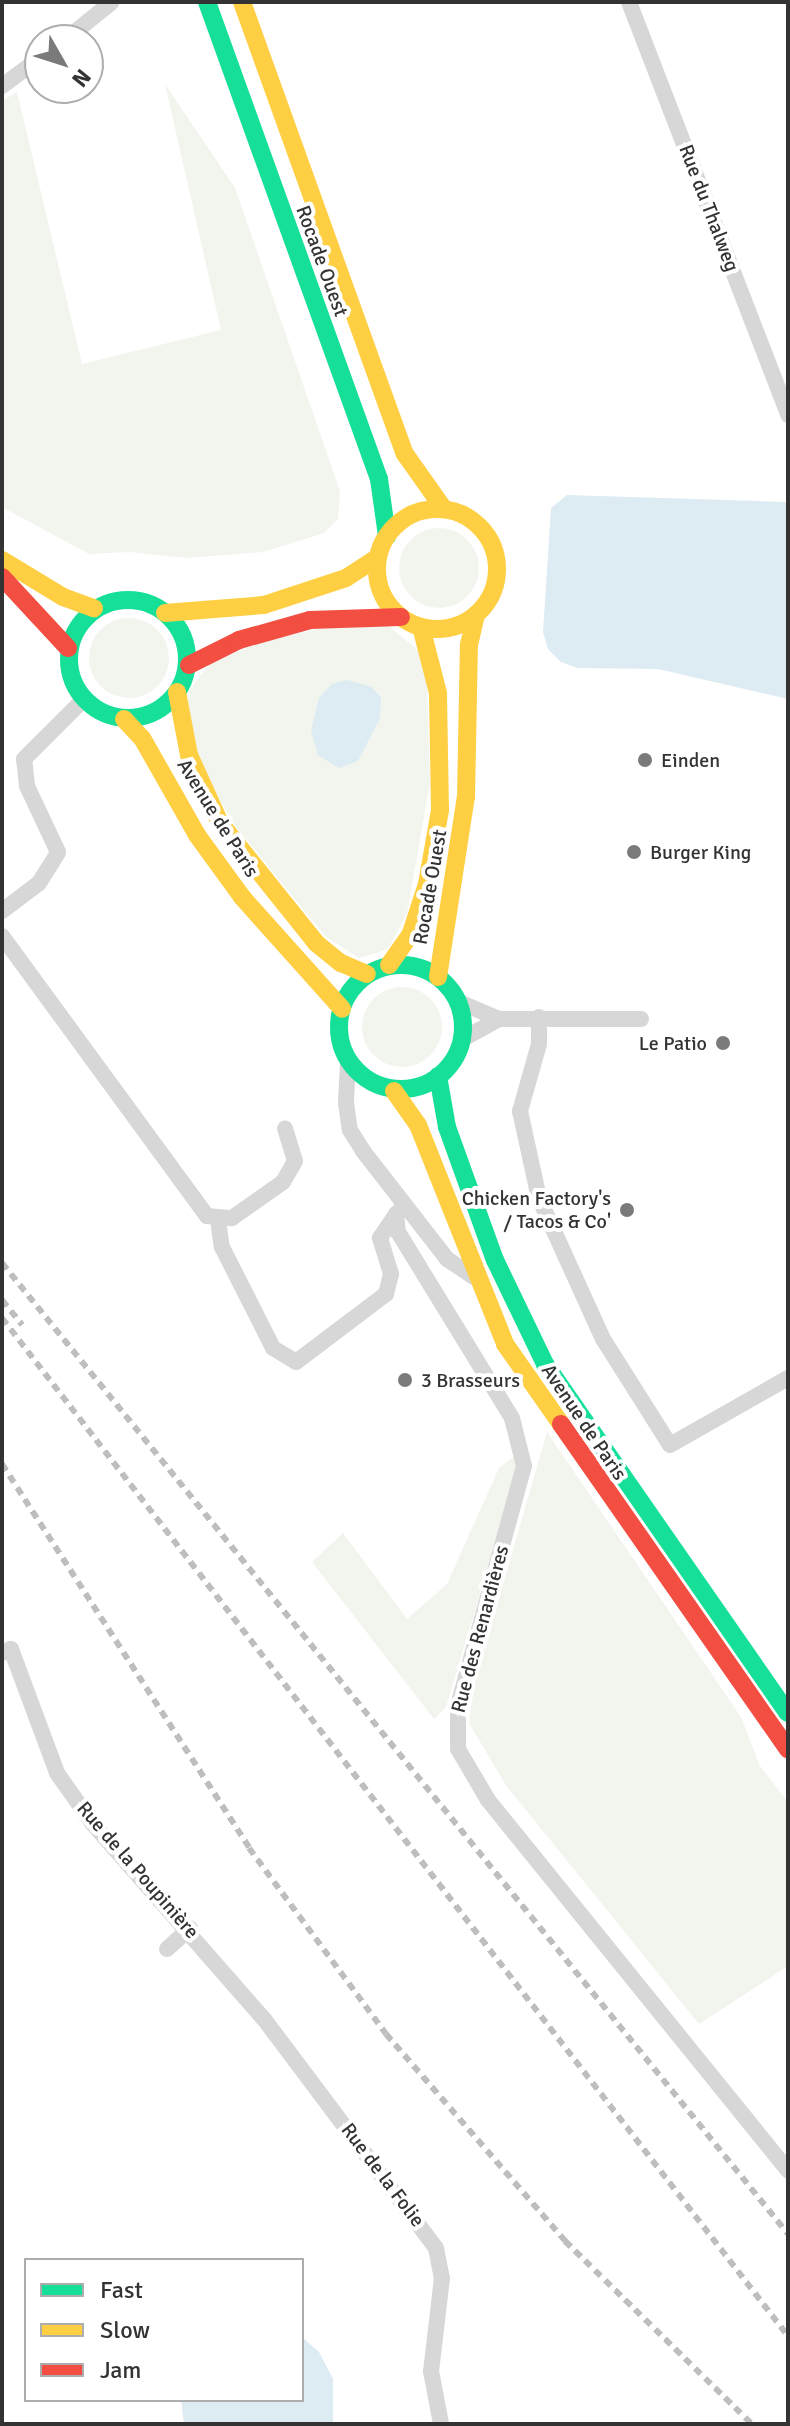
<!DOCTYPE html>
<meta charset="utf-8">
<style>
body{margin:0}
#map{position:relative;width:790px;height:2426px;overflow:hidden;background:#fff;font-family:Signika,sans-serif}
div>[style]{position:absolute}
.green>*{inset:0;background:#f1f5ed}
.round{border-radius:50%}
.water>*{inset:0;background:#ddebf3}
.street>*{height:16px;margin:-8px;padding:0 8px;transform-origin:8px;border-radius:8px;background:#d7d7d7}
.fast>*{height:18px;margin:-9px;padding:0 9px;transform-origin:9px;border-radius:9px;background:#16e098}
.fast>.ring{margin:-9px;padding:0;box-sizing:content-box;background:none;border:18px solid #16e098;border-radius:50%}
.slow>*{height:18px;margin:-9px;padding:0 9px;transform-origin:9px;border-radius:9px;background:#ffcf43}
.slow>.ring{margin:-9px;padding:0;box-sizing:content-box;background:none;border:18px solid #ffcf43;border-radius:50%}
.jam>*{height:18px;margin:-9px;padding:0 9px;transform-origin:9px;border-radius:9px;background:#f24e42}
.rail>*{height:6px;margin-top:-3px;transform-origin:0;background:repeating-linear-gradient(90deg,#bebebe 0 8px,transparent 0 14px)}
.dots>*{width:22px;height:22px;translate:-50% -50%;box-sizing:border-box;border:4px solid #fff;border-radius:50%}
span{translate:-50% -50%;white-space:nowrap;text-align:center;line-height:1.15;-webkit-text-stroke:8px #fff;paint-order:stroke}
.street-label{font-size:20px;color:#333}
.poi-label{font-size:20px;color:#333}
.left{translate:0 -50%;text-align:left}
.right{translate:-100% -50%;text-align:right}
.frame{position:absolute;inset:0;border:4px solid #333;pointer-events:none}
.legend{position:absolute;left:24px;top:2258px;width:280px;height:144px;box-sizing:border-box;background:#fff;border:2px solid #adadad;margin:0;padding:10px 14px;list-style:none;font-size:24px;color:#333}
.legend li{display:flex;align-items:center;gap:16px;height:40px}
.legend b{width:40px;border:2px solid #adadad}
.north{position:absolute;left:24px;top:24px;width:80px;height:80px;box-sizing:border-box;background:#fff;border:2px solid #adadad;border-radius:50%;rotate:129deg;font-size:22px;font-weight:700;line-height:32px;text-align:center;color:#333}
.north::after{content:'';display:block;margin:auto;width:28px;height:36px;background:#7a7a7a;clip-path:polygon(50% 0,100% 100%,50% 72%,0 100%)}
</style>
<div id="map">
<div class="green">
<div style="clip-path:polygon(165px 84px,235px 188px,340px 491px,338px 519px,324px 533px,263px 552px,187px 558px,130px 552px,89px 554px,2px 507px,2px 101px,17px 92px,82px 364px,221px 330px)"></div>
<div class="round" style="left:399px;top:528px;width:80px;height:80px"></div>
<div class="round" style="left:89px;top:618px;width:80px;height:80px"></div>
<div style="clip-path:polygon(385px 623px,419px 651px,427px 684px,430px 783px,407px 913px,388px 949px,359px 958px,325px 936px,232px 822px,200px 764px,187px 705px,189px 691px,210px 663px,262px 642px,330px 626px)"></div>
<div class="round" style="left:362px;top:987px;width:80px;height:80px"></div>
<div style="clip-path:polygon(547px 1432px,741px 1717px,760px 1766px,788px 1802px,788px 1966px,699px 2024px,505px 1784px,469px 1723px,474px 1685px)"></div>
<div style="clip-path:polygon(516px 1455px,515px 1478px,446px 1707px,434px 1719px,312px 1562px,343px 1533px,407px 1619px,447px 1584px,499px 1468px)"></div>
</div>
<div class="water">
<div style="clip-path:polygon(567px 495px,788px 502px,788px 699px,658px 669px,578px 668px,561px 662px,548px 649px,543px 632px,551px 508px)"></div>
<div style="clip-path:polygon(347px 680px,372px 687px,381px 698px,380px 718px,358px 761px,339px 768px,318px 755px,311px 731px,319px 698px,332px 684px)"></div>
<div style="clip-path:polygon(302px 2337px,319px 2352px,333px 2379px,333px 2424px,184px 2424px,181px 2400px,302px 2400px)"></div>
</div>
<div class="street">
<div style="left:629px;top:2px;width:443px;rotate:68.9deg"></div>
<div style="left:65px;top:40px;width:60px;rotate:-39deg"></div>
<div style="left:2px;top:86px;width:47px;rotate:-36.4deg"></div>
<div style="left:2px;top:911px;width:46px;rotate:-37.1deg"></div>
<div style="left:39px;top:883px;width:36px;rotate:-58deg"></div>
<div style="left:58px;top:852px;width:73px;rotate:-115.2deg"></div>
<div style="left:27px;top:786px;width:27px;rotate:-96deg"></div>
<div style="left:24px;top:759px;width:83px;rotate:-45deg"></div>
<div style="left:2px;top:936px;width:347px;rotate:53.8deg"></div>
<div style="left:207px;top:1216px;width:25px;rotate:5deg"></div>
<div style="left:232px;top:1218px;width:62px;rotate:-35.2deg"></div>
<div style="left:283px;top:1182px;width:24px;rotate:-60deg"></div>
<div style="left:295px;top:1161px;width:34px;rotate:-107deg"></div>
<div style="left:457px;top:1001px;width:46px;rotate:23.2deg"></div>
<div style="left:539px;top:1017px;width:27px;rotate:90deg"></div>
<div style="left:539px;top:1044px;width:70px;rotate:105.8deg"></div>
<div style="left:520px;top:1111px;width:89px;rotate:77.7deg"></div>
<div style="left:539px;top:1198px;width:155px;rotate:65.6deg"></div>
<div style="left:603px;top:1339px;width:125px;rotate:57.7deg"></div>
<div style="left:670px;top:1445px;width:136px;rotate:-29.6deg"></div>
<div style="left:461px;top:1040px;width:43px;rotate:-28.9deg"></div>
<div style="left:499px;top:1019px;width:142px"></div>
<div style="left:348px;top:1063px;width:40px;rotate:92.9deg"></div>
<div style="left:346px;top:1103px;width:27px;rotate:82deg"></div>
<div style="left:350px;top:1130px;width:25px;rotate:58deg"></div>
<div style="left:363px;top:1151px;width:137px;rotate:52.1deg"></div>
<div style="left:447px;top:1259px;width:32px;rotate:34deg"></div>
<div style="left:405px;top:1206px;width:12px;rotate:138deg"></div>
<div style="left:396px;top:1214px;width:18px;rotate:84deg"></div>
<div style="left:398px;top:1232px;width:218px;rotate:58.5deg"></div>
<div style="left:512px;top:1418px;width:49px;rotate:76deg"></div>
<div style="left:524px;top:1466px;width:248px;rotate:105.4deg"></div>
<div style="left:458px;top:1705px;width:44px;rotate:90deg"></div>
<div style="left:458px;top:1749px;width:59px;rotate:59.5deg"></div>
<div style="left:488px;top:1800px;width:477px;rotate:51deg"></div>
<div style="left:218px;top:1220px;width:27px;rotate:82deg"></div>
<div style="left:222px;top:1247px;width:113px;rotate:63.2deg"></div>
<div style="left:273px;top:1348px;width:27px;rotate:31deg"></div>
<div style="left:296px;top:1362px;width:113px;rotate:-37.1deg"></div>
<div style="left:386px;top:1294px;width:21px;rotate:-76deg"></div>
<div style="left:391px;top:1274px;width:38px;rotate:-107deg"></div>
<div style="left:380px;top:1238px;width:29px;rotate:-56deg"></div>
<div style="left:2px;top:1653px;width:10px;rotate:-24deg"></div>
<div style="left:11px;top:1649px;width:132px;rotate:69.6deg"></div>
<div style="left:57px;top:1773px;width:62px;rotate:54.8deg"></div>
<div style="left:93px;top:1824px;width:259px;rotate:48.8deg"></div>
<div style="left:264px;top:2019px;width:286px;rotate:53.1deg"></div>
<div style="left:436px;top:2248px;width:31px;rotate:79deg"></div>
<div style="left:442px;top:2278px;width:94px;rotate:96.7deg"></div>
<div style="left:431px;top:2371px;width:54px;rotate:79.3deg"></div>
<div style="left:167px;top:1949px;width:31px;rotate:-42deg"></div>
</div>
<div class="fast">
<div style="left:207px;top:2px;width:507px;rotate:70.17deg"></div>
<div style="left:379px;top:479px;width:58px;rotate:82deg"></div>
<div class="ring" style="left:69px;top:600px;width:100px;height:100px"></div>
<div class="ring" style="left:339px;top:965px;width:106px;height:106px"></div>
<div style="left:438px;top:1076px;width:52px;rotate:80deg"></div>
<div style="left:447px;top:1127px;width:141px;rotate:70.2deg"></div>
<div style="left:495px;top:1260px;width:115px;rotate:64.3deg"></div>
<div style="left:545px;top:1364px;width:425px;rotate:55.2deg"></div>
</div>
<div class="slow">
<div style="left:242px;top:2px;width:480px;rotate:70.2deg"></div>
<div style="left:405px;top:454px;width:67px;rotate:54.7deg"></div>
<div class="ring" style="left:377px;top:509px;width:102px;height:102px"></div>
<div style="left:2px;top:560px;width:71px;rotate:31.2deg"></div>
<div style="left:63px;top:597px;width:33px;rotate:20deg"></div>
<div style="left:165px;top:613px;width:99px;rotate:-4.6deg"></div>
<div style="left:264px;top:605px;width:86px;rotate:-18.2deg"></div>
<div style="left:346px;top:578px;width:38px;rotate:-33deg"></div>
<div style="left:177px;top:692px;width:64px;rotate:79.2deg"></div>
<div style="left:189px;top:755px;width:75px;rotate:65.5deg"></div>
<div style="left:220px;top:823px;width:154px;rotate:51.3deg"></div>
<div style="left:316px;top:943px;width:32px;rotate:39deg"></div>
<div style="left:341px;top:963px;width:28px;rotate:23deg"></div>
<div style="left:124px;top:719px;width:26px;rotate:47deg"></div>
<div style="left:142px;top:738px;width:112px;rotate:60.4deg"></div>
<div style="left:197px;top:835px;width:77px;rotate:54deg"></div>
<div style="left:242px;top:897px;width:150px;rotate:48.2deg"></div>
<div style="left:389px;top:965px;width:39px;rotate:-55deg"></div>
<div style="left:411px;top:933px;width:52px;rotate:-71.9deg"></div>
<div style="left:427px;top:884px;width:75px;rotate:-80deg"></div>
<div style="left:440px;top:810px;width:117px;rotate:-91deg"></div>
<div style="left:438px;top:693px;width:68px;rotate:-104.4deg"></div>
<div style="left:438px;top:977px;width:182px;rotate:-81.2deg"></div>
<div style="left:466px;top:797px;width:152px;rotate:-88.9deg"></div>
<div style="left:469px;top:645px;width:31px;rotate:-77deg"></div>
<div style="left:394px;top:1091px;width:42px;rotate:54.8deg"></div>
<div style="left:418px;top:1125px;width:236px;rotate:68.3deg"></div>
<div style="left:505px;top:1344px;width:98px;rotate:55deg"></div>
</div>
<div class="jam">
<div style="left:2px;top:577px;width:97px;rotate:47.1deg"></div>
<div style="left:189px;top:665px;width:56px;rotate:-26.6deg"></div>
<div style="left:239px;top:640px;width:74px;rotate:-15.7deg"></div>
<div style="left:310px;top:620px;width:91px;rotate:-1.9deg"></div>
<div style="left:561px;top:1424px;width:397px;rotate:55.1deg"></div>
</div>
<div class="rail">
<div style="left:2px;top:1263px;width:1249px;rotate:51.01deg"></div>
<div style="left:2px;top:1300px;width:32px;rotate:51deg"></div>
<div style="left:2px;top:1318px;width:1286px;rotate:52.33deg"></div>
<div style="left:2px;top:1464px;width:457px;rotate:57.2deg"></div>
<div style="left:249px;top:1848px;width:231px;rotate:53.6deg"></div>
<div style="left:386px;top:2034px;width:274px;rotate:49.1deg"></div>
<div style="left:565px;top:2241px;width:262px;rotate:44.4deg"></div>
</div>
<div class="dots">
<div style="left:645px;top:760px;background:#7a7a7a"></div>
<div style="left:634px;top:852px;background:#7a7a7a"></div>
<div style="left:723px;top:1043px;background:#7a7a7a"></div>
<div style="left:627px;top:1210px;background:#7a7a7a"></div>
<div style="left:405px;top:1380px;background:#7a7a7a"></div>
</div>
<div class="street-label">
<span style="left:709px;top:208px;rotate:69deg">Rue du Thalweg</span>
<span style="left:322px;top:261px;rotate:70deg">Rocade Ouest</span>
<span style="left:218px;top:818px;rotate:58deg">Avenue de Paris</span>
<span style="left:430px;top:887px;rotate:-80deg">Rocade Ouest</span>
<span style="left:584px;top:1422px;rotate:56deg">Avenue de Paris</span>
<span style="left:480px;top:1629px;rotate:-75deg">Rue des Renardières</span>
<span style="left:138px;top:1870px;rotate:49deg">Rue de la Poupinière</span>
<span style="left:383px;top:2175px;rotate:53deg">Rue de la Folie</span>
</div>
<div class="poi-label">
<span class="left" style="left:661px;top:760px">Einden</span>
<span class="left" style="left:650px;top:852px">Burger King</span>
<span class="right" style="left:707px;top:1043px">Le Patio</span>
<span class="right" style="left:611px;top:1210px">Chicken Factory's<br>/ Tacos &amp; Co'</span>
<span class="left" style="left:421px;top:1380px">3 Brasseurs</span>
</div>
<div class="frame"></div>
<ul class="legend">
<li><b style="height:10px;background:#16e098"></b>Fast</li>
<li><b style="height:10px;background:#ffcf43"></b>Slow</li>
<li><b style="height:10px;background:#f24e42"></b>Jam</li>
</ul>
<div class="north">N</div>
</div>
